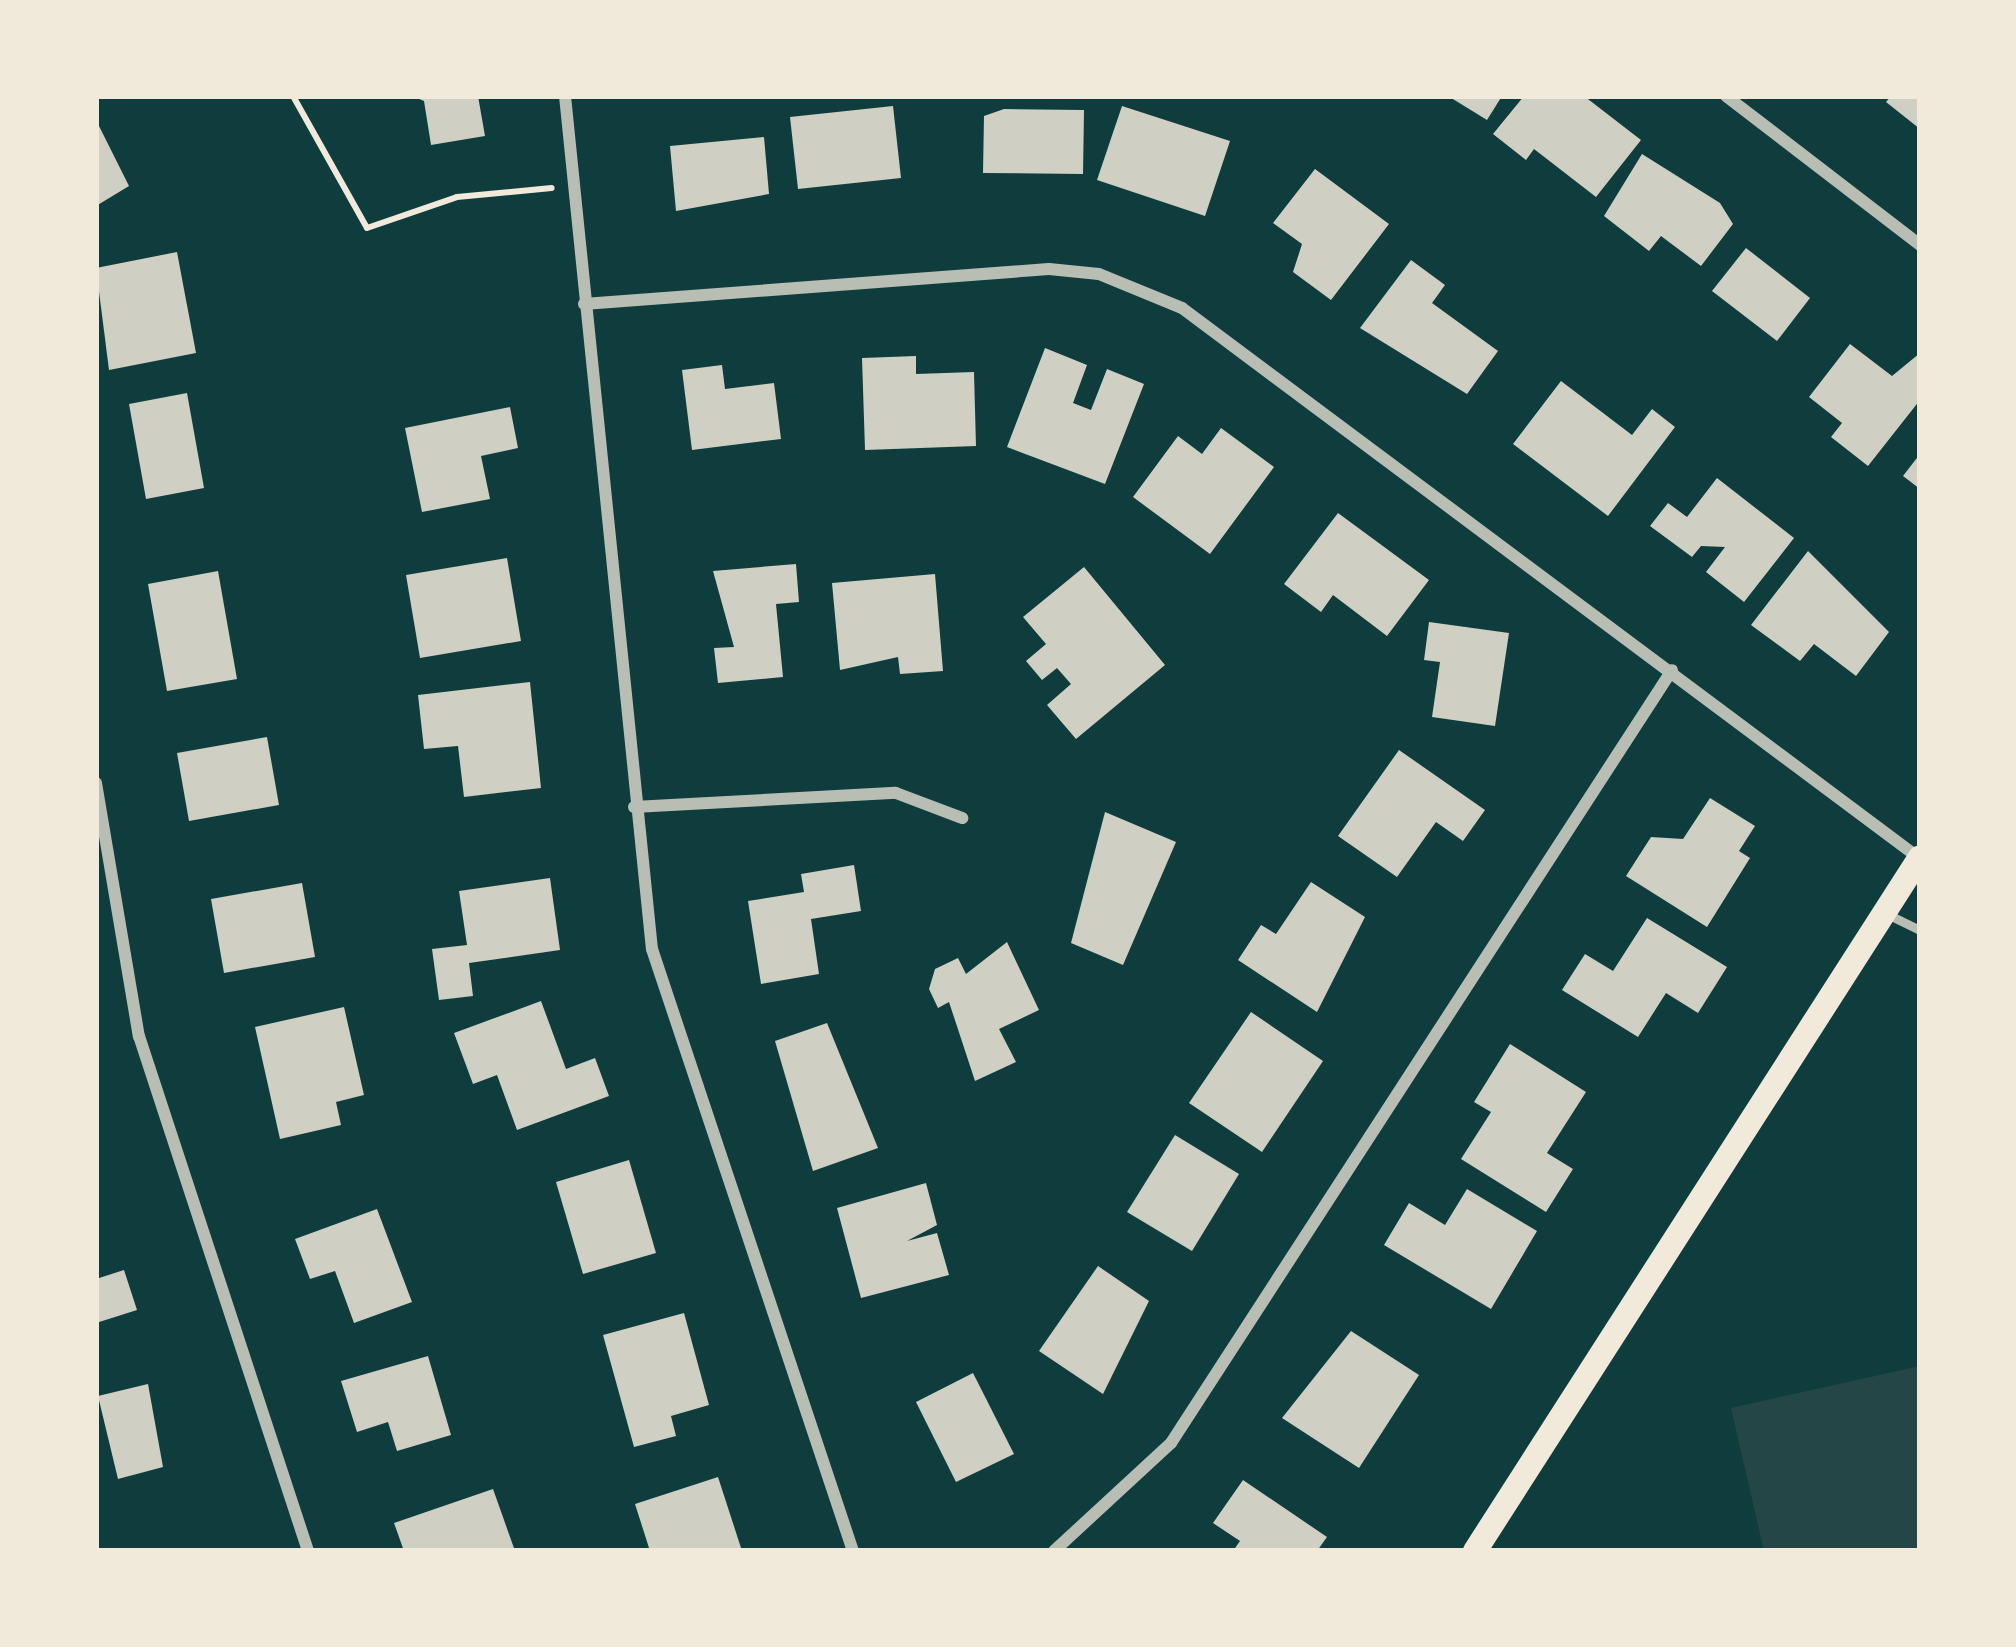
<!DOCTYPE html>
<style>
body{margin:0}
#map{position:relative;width:2016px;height:1647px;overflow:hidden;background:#0f3d3e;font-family:"Source Sans 3",sans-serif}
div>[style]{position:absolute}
.green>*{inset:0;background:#244646}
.building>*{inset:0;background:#cfcfc3}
.path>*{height:6px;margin:-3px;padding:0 3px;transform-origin:3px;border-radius:3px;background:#f1e9da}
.service>*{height:9px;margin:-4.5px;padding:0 4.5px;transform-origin:4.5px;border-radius:4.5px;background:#b8beb3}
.minor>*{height:12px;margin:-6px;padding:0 6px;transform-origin:6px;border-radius:6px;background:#b8beb3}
.secondary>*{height:24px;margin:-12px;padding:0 12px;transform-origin:12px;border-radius:12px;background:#f1e9da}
span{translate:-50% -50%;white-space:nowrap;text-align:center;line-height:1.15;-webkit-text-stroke:10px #f1e9da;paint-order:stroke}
.frame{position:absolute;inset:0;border:99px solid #f1e9da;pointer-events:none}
</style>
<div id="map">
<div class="green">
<div style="clip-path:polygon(1920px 1366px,1920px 1551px,1764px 1551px,1731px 1408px)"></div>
</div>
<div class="building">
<div style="clip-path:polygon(412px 96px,478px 96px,485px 136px,431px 145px,424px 101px)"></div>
<div style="clip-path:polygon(1448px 96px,1502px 96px,1487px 120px)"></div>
<div style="clip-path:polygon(1524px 96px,1584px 96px,1641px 140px,1596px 197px,1534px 149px,1526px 160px,1493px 134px)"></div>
<div style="clip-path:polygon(1891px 96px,1920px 96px,1920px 129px,1886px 102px)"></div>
<div style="clip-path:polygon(893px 106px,901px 178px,798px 189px,790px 117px)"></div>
<div style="clip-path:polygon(1122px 106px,1230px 141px,1205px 216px,1097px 180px)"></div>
<div style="clip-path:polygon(1004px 109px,1084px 110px,1083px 174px,983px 173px,984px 116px)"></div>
<div style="clip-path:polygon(96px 120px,129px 186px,96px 206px)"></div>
<div style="clip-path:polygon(764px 137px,769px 194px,676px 211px,670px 146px)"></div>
<div style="clip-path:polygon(1642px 154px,1720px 203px,1733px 224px,1701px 266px,1661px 236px,1649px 251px,1604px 216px)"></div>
<div style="clip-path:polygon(1315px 169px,1389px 224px,1331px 300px,1293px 272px,1302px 244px,1273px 223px)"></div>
<div style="clip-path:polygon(1746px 248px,1810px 298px,1777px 341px,1712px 291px)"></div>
<div style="clip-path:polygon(177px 252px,196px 353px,109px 370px,96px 268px)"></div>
<div style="clip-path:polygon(1411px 260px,1445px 285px,1432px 303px,1498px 351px,1467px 394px,1360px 328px)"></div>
<div style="clip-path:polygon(1850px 344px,1892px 376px,1920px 353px,1920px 400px,1868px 466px,1831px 437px,1842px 423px,1809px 397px)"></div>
<div style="clip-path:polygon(1045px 348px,1087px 365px,1073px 403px,1091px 410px,1107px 369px,1144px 384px,1105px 484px,1007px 447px)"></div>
<div style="clip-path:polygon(916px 356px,916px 374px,974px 372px,976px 446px,865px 450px,862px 358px)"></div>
<div style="clip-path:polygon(722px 365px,725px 389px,774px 383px,781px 439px,692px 450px,682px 370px)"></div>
<div style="clip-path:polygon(1561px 381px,1632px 435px,1652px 409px,1675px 427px,1608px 516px,1513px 444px)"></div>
<div style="clip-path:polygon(187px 393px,204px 488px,146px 499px,129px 404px)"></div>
<div style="clip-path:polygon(510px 407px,518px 448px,481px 456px,490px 499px,422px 512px,405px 428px)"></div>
<div style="clip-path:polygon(1221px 428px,1274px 467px,1210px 554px,1133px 497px,1178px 436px,1202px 454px)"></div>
<div style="clip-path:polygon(1920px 454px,1920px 489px,1903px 476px)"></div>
<div style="clip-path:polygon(1717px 478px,1794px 538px,1744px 602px,1706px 572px,1725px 547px,1701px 546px,1692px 557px,1650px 526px,1668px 503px,1687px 517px)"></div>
<div style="clip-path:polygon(1338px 513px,1429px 580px,1387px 636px,1333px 595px,1321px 612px,1284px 584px)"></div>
<div style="clip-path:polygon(1808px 551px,1889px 632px,1856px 676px,1814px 644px,1800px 661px,1751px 625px)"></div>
<div style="clip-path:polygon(507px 558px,521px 641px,420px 658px,406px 575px)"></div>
<div style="clip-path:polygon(796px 564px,799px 602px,776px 604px,783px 677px,718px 683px,714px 648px,734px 647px,713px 571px)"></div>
<div style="clip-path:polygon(1084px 567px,1165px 665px,1076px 739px,1047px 705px,1071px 684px,1057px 668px,1042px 680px,1026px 661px,1046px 644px,1023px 617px)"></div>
<div style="clip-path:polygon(218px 571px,237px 679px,167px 691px,148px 584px)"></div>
<div style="clip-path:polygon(935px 574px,943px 671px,900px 674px,898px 657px,840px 670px,832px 583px)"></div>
<div style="clip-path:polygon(1429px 622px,1509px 633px,1495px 726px,1432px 717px,1440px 662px,1424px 660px)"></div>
<div style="clip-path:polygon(530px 682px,541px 788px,464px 797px,458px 746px,424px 749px,418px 695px)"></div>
<div style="clip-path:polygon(267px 737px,279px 805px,189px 821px,177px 753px)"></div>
<div style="clip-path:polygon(1399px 750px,1485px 810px,1463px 841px,1436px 822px,1397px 877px,1338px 836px)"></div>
<div style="clip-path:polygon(1710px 798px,1755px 826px,1739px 851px,1750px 858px,1707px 927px,1626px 876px,1651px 837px,1683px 839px)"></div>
<div style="clip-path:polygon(1105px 812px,1176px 842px,1123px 965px,1071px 943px)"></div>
<div style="clip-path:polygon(854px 865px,861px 911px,811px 919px,819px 974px,761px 984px,748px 901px,804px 892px,801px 874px)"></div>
<div style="clip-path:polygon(550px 878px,560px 950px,469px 963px,473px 996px,439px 1000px,432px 949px,467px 945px,459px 891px)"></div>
<div style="clip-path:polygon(1311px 882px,1365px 917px,1317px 1012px,1238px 960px,1261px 925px,1276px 934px)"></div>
<div style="clip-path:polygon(302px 883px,315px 957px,224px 973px,211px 899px)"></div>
<div style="clip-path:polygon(1647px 918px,1727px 967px,1698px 1013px,1666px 993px,1638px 1037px,1562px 990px,1585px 954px,1613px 971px)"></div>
<div style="clip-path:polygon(1007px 942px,1039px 1010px,999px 1029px,1016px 1062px,975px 1081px,949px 1002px,938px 1008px,929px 989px,935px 969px,958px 958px,966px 974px)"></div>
<div style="clip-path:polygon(541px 1001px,566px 1069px,595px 1058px,609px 1096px,517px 1130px,497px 1075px,473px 1084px,454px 1033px)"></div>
<div style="clip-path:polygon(344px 1007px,364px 1095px,336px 1102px,341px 1125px,280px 1139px,255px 1027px)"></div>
<div style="clip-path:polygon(1251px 1012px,1323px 1061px,1262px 1152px,1189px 1103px)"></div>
<div style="clip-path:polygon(827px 1023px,878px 1148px,813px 1171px,775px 1041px)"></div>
<div style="clip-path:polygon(1510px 1044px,1586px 1092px,1547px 1153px,1573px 1169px,1546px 1212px,1461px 1159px,1491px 1112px,1474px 1102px)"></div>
<div style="clip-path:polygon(1175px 1135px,1239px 1174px,1192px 1251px,1127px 1212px)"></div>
<div style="clip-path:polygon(629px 1160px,656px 1253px,583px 1274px,556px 1182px)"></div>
<div style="clip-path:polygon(926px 1183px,937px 1225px,907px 1241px,937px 1233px,949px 1275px,861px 1298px,837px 1208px)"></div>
<div style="clip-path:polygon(1467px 1189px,1537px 1231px,1491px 1309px,1384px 1245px,1409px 1203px,1445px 1225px)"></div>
<div style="clip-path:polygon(377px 1209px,412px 1302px,354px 1323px,335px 1271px,310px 1279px,295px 1239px)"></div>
<div style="clip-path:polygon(1098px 1266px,1149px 1301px,1103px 1394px,1039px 1351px)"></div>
<div style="clip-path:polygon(124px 1270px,137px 1310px,96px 1323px,96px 1279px)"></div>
<div style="clip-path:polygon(684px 1313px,709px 1405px,671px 1416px,676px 1436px,634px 1447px,603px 1335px)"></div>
<div style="clip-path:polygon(1351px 1331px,1419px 1375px,1359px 1468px,1282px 1418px)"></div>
<div style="clip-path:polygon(428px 1356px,451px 1435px,397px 1451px,388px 1422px,357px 1432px,341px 1381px)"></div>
<div style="clip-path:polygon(973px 1373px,1014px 1454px,956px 1482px,916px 1402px)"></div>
<div style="clip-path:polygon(148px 1384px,163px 1467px,118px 1479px,98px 1396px)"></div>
<div style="clip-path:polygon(718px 1477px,742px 1551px,650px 1551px,635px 1504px)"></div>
<div style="clip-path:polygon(1243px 1480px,1327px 1537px,1317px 1551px,1233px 1551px,1240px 1541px,1213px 1523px)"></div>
<div style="clip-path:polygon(493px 1489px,515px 1551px,404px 1551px,394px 1523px)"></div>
</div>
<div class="path">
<div style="left:293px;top:96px;width:151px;rotate:60.7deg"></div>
<div style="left:367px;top:228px;width:95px;rotate:-19deg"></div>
<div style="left:457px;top:197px;width:95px;rotate:-5.4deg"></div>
</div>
<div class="service">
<div style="left:1887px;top:914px;width:37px;rotate:26deg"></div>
</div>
<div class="minor">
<div style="left:565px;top:96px;width:857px;rotate:84.18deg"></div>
<div style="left:652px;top:949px;width:635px;rotate:71.54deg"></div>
<div style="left:1726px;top:96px;width:245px;rotate:37.5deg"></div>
<div style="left:584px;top:304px;width:466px;rotate:-4.3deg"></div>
<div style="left:1049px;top:269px;width:50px;rotate:5.7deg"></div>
<div style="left:1099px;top:274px;width:90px;rotate:22.3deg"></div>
<div style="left:1182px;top:308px;width:920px;rotate:36.73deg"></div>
<div style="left:96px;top:783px;width:257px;rotate:80.4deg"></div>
<div style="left:139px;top:1036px;width:542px;rotate:71.83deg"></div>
<div style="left:634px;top:807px;width:262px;rotate:-3.1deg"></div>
<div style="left:896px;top:793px;width:71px;rotate:20.7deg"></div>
<div style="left:1054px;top:1551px;width:159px;rotate:-42.7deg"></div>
<div style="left:1171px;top:1443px;width:921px;rotate:-57.05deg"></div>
</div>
<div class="secondary">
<div style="left:1475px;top:1551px;width:824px;rotate:-57.33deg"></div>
</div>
<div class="frame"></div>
</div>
